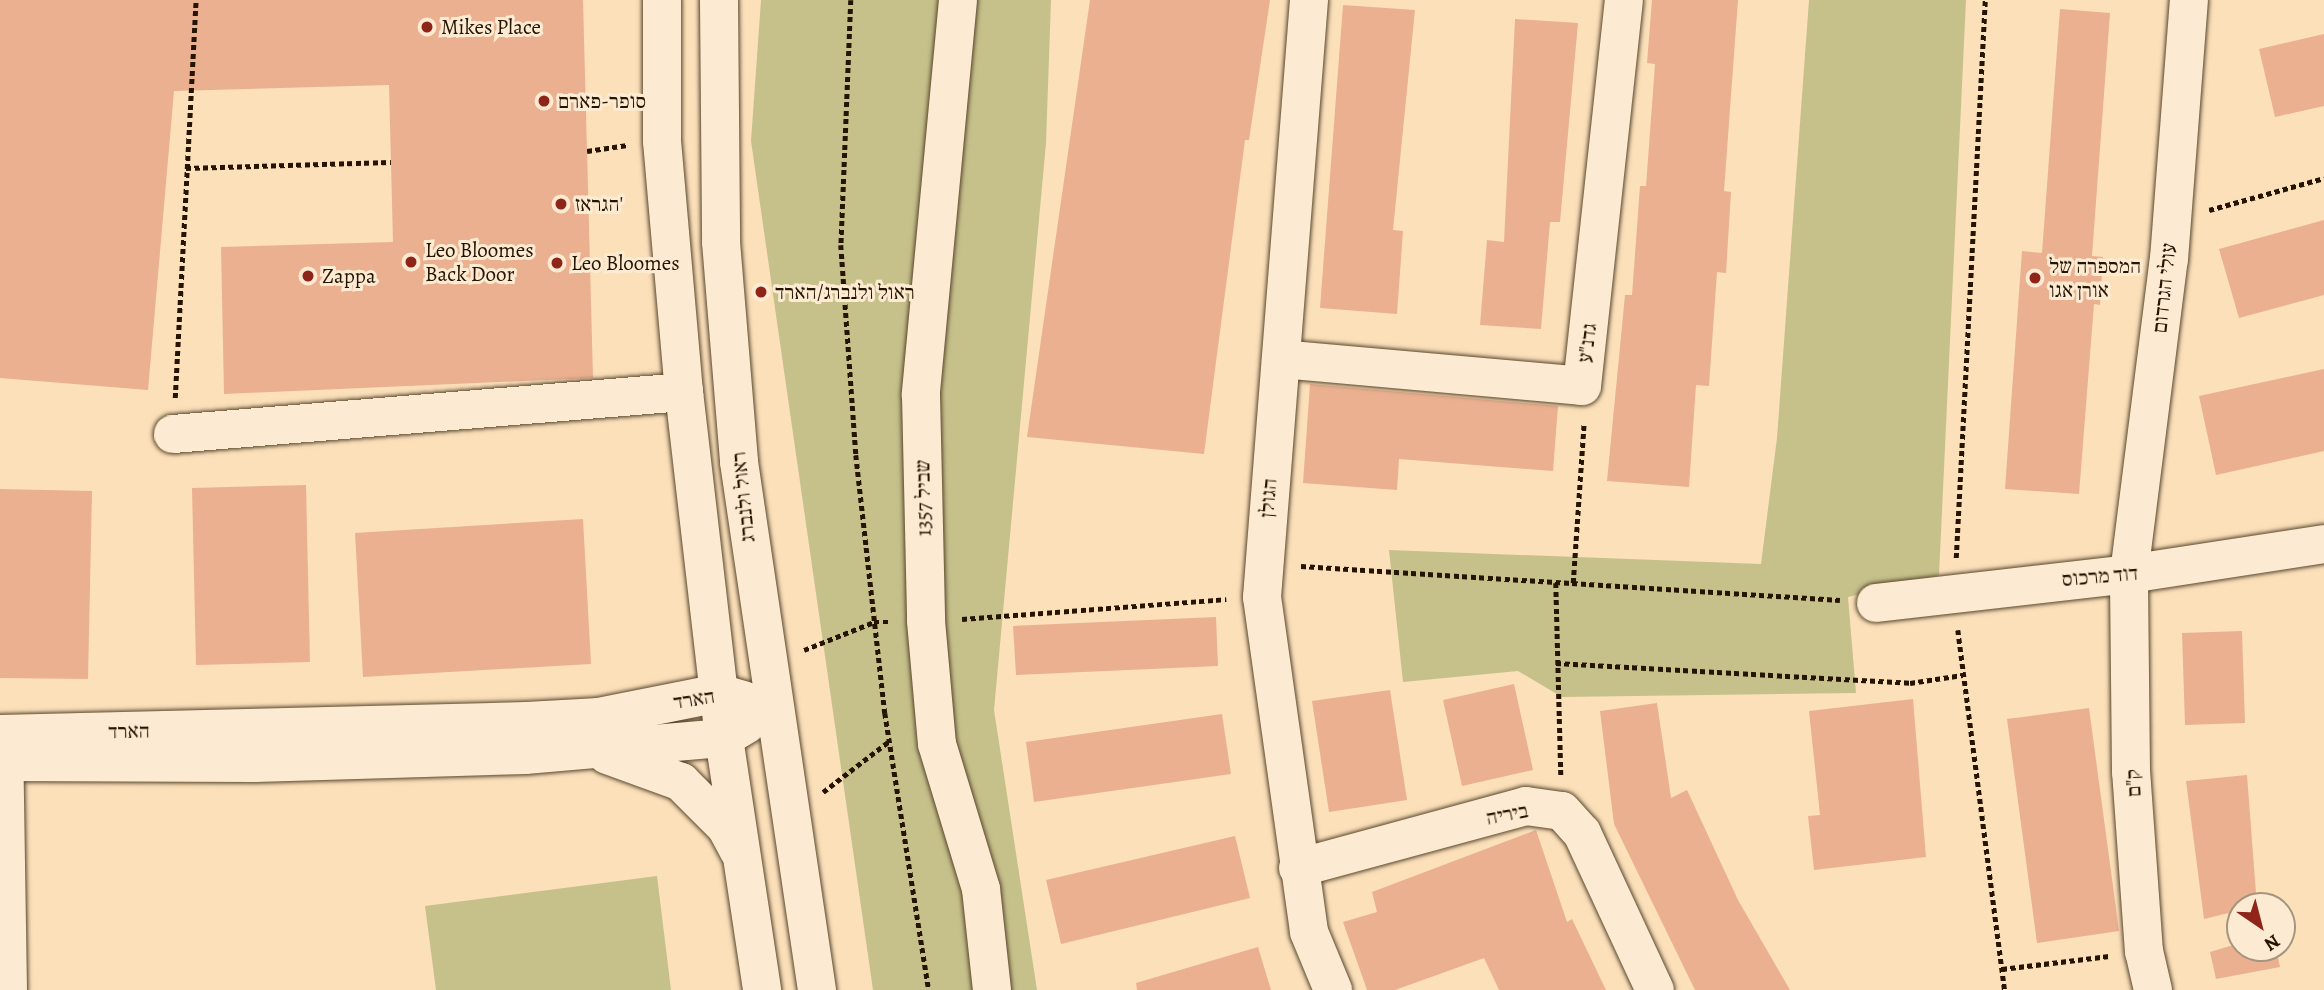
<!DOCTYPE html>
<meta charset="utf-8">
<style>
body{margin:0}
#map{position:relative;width:2324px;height:990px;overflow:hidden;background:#fbe0ba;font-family:Alegreya,"Frank Ruhl Libre",serif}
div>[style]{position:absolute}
.green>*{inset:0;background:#c6c08b}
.building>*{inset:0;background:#ebb090}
.path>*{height:4.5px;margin-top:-2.25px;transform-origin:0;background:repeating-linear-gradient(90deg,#241400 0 5px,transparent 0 8.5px)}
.roads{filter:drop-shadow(0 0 2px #5a472e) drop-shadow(0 0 2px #5a472e)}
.minor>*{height:38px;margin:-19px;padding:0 19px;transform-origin:19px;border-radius:19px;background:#fcebd2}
.dots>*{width:19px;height:19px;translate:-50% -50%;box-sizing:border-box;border:4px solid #fcebd2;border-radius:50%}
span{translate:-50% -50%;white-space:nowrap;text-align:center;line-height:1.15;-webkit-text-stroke:6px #fcebd2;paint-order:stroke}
.poi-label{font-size:21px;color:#241400}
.left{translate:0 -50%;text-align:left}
.street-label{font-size:21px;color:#241400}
.north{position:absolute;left:2226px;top:892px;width:70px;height:70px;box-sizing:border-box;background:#fcebd2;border:2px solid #a6957e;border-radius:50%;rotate:145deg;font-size:19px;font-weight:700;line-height:28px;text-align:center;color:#241400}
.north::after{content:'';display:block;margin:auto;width:24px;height:32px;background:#8f2418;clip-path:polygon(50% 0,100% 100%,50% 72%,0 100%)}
</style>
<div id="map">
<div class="green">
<div style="clip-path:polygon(761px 0,1051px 0,1046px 143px,994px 710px,1037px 990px,873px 990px,751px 141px)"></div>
<div style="clip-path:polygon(1809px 0,1966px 0,1939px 575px,1848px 597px,1856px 693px,1562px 697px,1518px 671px,1403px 682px,1389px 550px,1761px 564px,1777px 438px)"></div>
<div style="clip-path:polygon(657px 876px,671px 990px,436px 990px,425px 906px)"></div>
</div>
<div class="building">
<div style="clip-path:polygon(0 0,583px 0,593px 378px,224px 394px,221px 247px,393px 242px,389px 85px,174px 91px,148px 390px,0 378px)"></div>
<div style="clip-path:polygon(1090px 0,1270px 0,1249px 140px,1245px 140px,1204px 454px,1027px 437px)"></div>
<div style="clip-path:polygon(1652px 0,1738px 0,1724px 191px,1731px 192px,1726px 273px,1717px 272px,1709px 386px,1696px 385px,1689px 487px,1607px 481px,1625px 295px,1632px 295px,1640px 186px,1646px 186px,1655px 64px,1647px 63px)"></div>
<div style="clip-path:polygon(1343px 5px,1415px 10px,1393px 230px,1403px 231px,1397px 314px,1320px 308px)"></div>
<div style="clip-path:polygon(2060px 9px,2110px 13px,2092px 256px,2103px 257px,2100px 305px,2094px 304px,2079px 494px,2005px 489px,2022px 251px,2042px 253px)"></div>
<div style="clip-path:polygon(1515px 19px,1578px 23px,1560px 222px,1550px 222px,1541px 329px,1480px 325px,1487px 240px,1504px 242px)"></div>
<div style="clip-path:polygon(2324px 34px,2324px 106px,2275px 117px,2259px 49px)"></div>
<div style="clip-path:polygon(2324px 220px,2324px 295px,2239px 318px,2219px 249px)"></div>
<div style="clip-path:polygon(2324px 369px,2324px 451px,2216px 475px,2199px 396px)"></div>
<div style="clip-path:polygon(1310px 384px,1558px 406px,1553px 471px,1399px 459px,1397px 490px,1303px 483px)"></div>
<div style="clip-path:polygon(306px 485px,310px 662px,196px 665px,192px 488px)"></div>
<div style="clip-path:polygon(0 489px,92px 491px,88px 679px,0 678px)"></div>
<div style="clip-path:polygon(583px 519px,591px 664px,363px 677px,355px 533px)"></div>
<div style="clip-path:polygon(1216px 617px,1218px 666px,1016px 675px,1013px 626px)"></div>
<div style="clip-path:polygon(2242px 631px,2245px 723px,2185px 725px,2182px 633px)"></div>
<div style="clip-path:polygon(1514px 684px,1533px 770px,1462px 786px,1443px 700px)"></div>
<div style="clip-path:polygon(1390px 690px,1407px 800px,1329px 812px,1312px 701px)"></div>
<div style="clip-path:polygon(1913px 699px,1926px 857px,1814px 870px,1808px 816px,1820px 815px,1809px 711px)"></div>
<div style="clip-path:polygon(1657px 703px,1671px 798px,1687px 790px,1738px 900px,1790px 990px,1695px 990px,1614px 824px,1600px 711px)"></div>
<div style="clip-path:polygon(2089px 708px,2119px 931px,2037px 943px,2007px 719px)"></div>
<div style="clip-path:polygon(1222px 714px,1231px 774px,1034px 802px,1026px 742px)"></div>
<div style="clip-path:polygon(2247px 775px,2257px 906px,2204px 919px,2186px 781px)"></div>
<div style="clip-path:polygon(1536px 830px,1567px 922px,1572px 919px,1606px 990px,1499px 990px,1484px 958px,1395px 990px,1367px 990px,1343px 922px,1377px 912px,1372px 892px)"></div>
<div style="clip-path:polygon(1235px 836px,1250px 898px,1061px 944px,1046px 880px)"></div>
<div style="clip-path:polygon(2240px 943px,2240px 948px,2276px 948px,2280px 967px,2216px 979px,2210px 952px)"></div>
<div style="clip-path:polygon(1258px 947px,1271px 990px,1137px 990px,1136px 983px)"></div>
</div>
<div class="path">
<div style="left:851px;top:0;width:245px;rotate:92.3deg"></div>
<div style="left:841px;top:245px;width:211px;rotate:85.9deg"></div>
<div style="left:856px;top:455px;width:260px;rotate:83.6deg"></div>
<div style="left:885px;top:713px;width:280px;rotate:81deg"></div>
<div style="left:587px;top:151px;width:41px;rotate:-8.3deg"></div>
<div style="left:186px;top:168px;width:205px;rotate:-1.7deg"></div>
<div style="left:2209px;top:210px;width:119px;rotate:-15.5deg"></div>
<div style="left:175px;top:398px;width:399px;rotate:-87deg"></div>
<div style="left:1956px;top:558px;width:559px;rotate:-87.02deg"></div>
<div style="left:1301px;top:566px;width:540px;rotate:3.61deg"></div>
<div style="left:1556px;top:583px;width:192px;rotate:88.5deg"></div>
<div style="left:1573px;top:583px;width:161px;rotate:-86.1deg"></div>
<div style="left:962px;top:619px;width:265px;rotate:-4.3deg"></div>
<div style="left:1958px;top:630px;width:363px;rotate:82.6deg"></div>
<div style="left:804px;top:650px;width:75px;rotate:-21.8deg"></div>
<div style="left:874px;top:622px;width:17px"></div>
<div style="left:1556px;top:663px;width:355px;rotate:3.2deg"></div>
<div style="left:1910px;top:683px;width:53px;rotate:-8.7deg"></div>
<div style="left:823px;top:792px;width:82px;rotate:-37.6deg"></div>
<div style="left:2002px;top:969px;width:108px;rotate:-6.9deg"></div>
</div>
<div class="roads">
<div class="minor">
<div style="left:662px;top:0;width:141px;rotate:90deg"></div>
<div style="left:662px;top:141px;width:252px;rotate:85deg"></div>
<div style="left:684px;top:392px;width:348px;rotate:83.4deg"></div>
<div style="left:724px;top:738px;width:255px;rotate:81.4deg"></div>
<div style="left:719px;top:0;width:242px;rotate:89.5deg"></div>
<div style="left:721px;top:242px;width:221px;rotate:85.3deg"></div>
<div style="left:739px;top:462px;width:534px;rotate:81.6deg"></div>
<div style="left:958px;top:0;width:397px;rotate:95.4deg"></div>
<div style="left:921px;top:395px;width:226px;rotate:88.7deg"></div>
<div style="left:926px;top:621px;width:123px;rotate:84.9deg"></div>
<div style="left:937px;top:744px;width:152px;rotate:73.1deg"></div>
<div style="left:981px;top:889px;width:102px;rotate:83.8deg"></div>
<div style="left:1309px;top:0;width:599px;rotate:94.5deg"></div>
<div style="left:1262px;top:597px;width:338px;rotate:82deg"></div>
<div style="left:1309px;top:932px;width:63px;rotate:67.5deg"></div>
<div style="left:1281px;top:359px;width:302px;rotate:5.1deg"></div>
<div style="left:1582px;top:386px;width:388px;rotate:-83.8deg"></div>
<div style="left:173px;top:434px;width:513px;rotate:-4.7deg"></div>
<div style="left:1876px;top:603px;width:255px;rotate:-6.5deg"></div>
<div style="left:2129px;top:574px;width:197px;rotate:-8.7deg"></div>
<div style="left:0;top:734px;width:527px;rotate:-1.41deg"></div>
<div style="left:527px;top:721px;width:72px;rotate:-3.2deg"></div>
<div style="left:599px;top:717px;width:122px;rotate:-11.3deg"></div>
<div style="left:719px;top:693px;width:26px;rotate:16deg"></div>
<div style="left:4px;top:736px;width:254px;rotate:89.1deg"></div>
<div style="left:607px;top:755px;width:79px;rotate:20deg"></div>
<div style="left:681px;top:782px;width:64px;rotate:45deg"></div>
<div style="left:726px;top:827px;width:27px;rotate:62deg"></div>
<div style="left:0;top:762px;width:255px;rotate:0.2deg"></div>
<div style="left:255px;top:763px;width:270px;rotate:-1.7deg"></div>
<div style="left:525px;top:755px;width:200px;rotate:-4.9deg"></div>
<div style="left:724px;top:738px;width:27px;rotate:-31deg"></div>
<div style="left:1298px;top:868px;width:236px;rotate:-15.2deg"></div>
<div style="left:1526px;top:806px;width:36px;rotate:8deg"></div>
<div style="left:1562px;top:811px;width:30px;rotate:48deg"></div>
<div style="left:1582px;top:833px;width:173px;rotate:65.1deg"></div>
<div style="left:2153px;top:990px;width:39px;rotate:-103deg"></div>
<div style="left:2144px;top:952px;width:180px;rotate:-94.1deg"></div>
<div style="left:2131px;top:772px;width:198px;rotate:-90.6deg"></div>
<div style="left:2129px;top:574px;width:318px;rotate:-82.8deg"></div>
<div style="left:2169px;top:259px;width:260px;rotate:-85.6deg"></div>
</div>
</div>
<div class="dots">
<div style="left:427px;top:27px;background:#8f2418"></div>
<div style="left:544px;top:101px;background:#8f2418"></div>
<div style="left:561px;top:204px;background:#8f2418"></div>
<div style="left:411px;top:262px;background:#8f2418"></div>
<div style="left:557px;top:263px;background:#8f2418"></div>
<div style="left:308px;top:276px;background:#8f2418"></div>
<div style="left:2035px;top:278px;background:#8f2418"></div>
<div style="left:761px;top:292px;background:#8f2418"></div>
</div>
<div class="poi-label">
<span class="left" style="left:441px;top:27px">Mikes Place</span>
<span class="left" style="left:558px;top:101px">סופר-פארם</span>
<span class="left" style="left:575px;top:204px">הגראז'</span>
<span class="left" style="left:425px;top:262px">Leo Bloomes<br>Back Door</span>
<span class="left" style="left:571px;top:263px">Leo Bloomes</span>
<span class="left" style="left:2049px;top:278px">המספרה של<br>אורן אגו</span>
<span class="left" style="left:322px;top:276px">Zappa</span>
<span class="left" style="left:775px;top:292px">ראול ולנברג/הארד</span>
</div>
<div class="street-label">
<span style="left:2164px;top:288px;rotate:-84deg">עולי הגרדום</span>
<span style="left:1587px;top:343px;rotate:-83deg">גדנ"ע</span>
<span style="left:743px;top:497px;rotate:-96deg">ראול ולנברג</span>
<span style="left:923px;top:498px;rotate:-91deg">שביל 1357</span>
<span style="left:1268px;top:498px;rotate:-85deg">הגולן</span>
<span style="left:2100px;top:576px;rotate:-5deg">דוד מרכוס</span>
<span style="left:694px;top:699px;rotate:-9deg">הארד</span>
<span style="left:129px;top:731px;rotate:-1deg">הארד</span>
<span style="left:2133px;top:783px;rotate:-93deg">ק"ם</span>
<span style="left:1507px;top:814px;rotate:-11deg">ביריה</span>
</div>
<div class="north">N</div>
</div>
